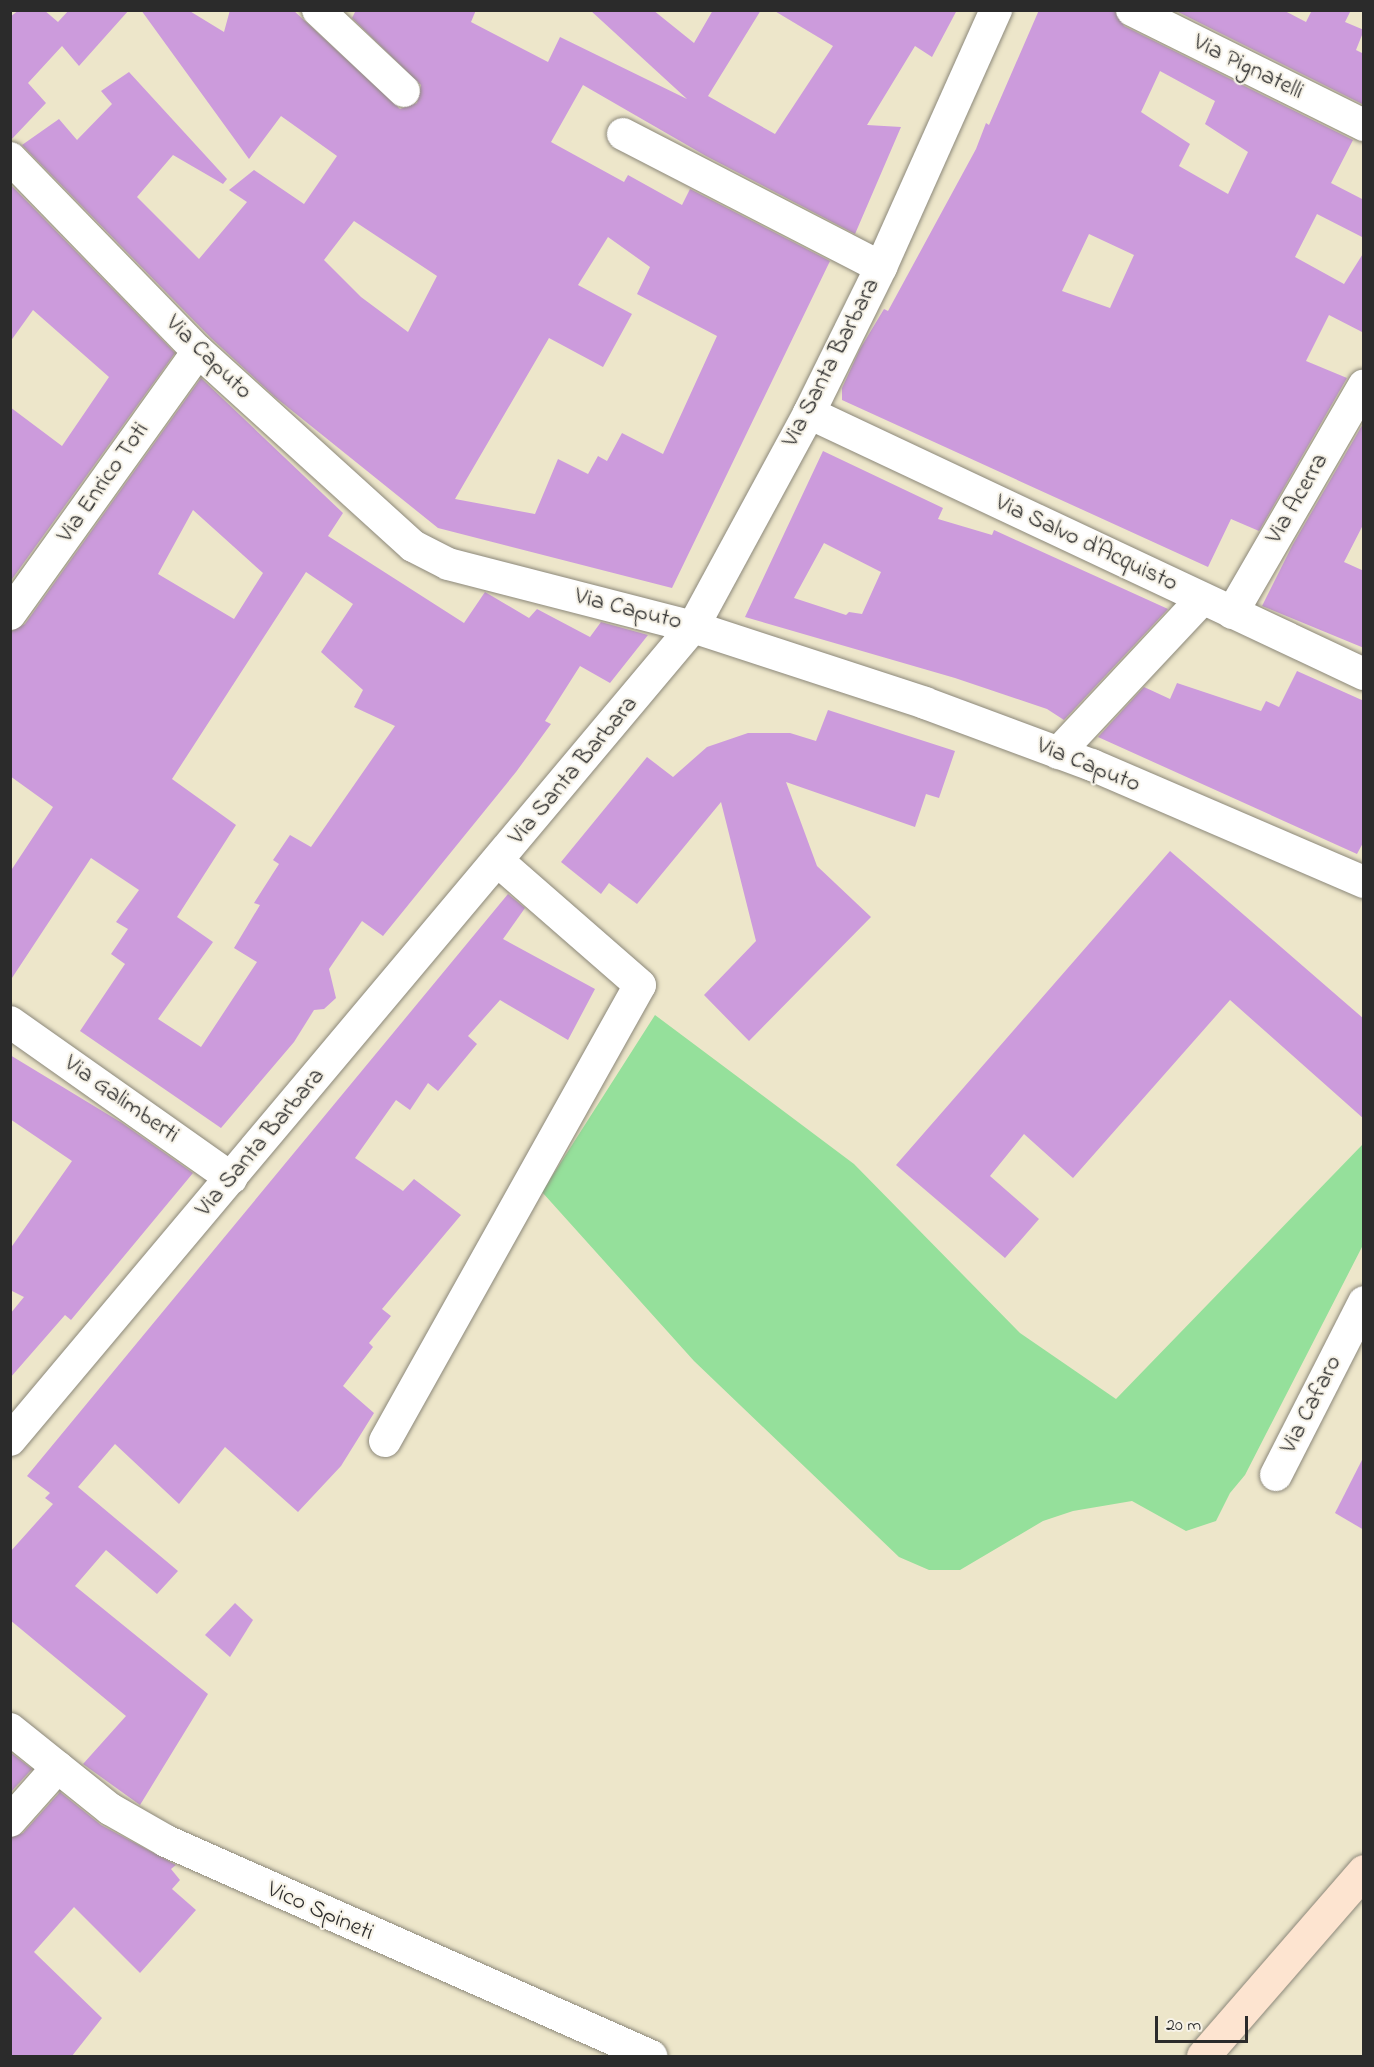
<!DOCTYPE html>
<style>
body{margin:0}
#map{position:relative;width:1374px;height:2067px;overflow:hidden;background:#ede6ca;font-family:"Indie Flower",sans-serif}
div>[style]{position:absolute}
.green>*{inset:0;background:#95e09b}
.building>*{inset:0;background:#cc9bdc}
.roads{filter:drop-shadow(0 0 2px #8c887a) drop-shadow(0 0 2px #8c887a)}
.street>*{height:32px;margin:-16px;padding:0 16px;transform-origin:16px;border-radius:16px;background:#fff}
.secondary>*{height:33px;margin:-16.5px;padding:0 16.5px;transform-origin:16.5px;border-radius:16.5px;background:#fde4d0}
span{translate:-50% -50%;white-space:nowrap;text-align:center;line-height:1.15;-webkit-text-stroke:4.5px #f7f3e8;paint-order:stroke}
.street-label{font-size:24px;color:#2b2b2b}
.frame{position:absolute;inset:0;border:12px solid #2b2b2b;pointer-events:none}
.scale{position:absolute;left:1155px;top:2016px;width:93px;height:27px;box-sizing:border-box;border:3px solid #2b2b2b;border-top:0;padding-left:8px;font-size:18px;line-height:21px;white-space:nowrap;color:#2b2b2b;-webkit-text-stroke:4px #f7f3e8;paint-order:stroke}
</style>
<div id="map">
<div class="green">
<div style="clip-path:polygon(655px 1015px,854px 1164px,1020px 1333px,1116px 1399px,1363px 1144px,1363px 1245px,1245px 1475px,1230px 1493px,1216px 1521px,1186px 1531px,1132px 1501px,1073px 1511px,1043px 1521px,960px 1570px,929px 1570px,899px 1557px,694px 1361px,542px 1192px)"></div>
</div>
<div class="building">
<div style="clip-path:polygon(19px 10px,44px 10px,58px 22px,69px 10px,129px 10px,79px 66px,62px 46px,28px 83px,46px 103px,10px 141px,10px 17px)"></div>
<div style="clip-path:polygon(evenodd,141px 10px,188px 10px,224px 32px,230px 10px,293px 10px,400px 109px,417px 103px,421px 85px,352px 18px,356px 10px,476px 10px,471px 22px,548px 62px,560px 37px,687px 99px,590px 10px,653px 10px,694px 43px,713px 10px,761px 10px,708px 96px,775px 134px,833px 46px,773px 10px,957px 10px,932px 57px,915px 46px,867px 125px,901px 127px,855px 234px,706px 156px,583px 85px,551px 142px,624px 182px,628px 175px,682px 205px,690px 189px,830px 261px,672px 588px,438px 528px,275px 397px,211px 338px,22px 145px,59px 119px,77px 140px,112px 104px,101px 91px,129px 72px,227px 179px,223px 184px,173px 155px,137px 197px,199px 259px,247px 202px,229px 190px,254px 170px,304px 204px,337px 156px,281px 116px,249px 159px,141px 10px,354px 221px,437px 276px,408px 332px,361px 297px,324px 260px,354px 221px,141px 10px,608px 237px,650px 267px,637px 294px,717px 336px,663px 454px,622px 433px,607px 461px,598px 456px,588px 474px,558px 459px,535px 514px,455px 499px,549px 338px,603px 367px,632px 314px,578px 285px,608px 237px)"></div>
<div style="clip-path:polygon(evenodd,1039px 10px,1114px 10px,1124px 26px,1353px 140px,1331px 183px,1364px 200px,1364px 238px,1317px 214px,1295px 257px,1344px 284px,1364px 252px,1364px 333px,1329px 315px,1306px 361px,1347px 378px,1259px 531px,1231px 519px,1208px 567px,842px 400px,842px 388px,860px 349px,884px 309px,888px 311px,976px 149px,986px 123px,989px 125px,1039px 10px,1160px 71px,1215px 101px,1205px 124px,1248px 152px,1228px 194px,1179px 166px,1190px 144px,1141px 112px,1160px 71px,1039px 10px,1089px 234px,1134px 255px,1110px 308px,1062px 291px,1089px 234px)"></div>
<div style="clip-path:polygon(1174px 10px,1283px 10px,1306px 22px,1312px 10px,1351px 10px,1345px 22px,1364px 30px,1356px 50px,1364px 54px,1364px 105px)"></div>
<div style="clip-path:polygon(10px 184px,175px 353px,10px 582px,10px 407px,62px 446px,109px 377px,33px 310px,10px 342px)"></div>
<div style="clip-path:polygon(evenodd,201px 378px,343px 513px,328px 536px,464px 623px,485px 592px,529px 618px,537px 609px,590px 637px,601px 622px,648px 635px,610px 683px,580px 666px,545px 721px,551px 724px,516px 772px,383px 936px,362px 921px,329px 969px,336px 998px,324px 1009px,314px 1010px,294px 1042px,221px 1128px,80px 1031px,125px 964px,111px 954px,128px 929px,116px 922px,139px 890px,91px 858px,10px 981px,10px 872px,53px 807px,10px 776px,10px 632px,25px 624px,201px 378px,193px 510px,263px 573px,234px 619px,158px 574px,193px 510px,201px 378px,306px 572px,353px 604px,321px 652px,363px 690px,354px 707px,395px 726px,311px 847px,290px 835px,273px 860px,279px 864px,254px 903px,260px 905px,234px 948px,257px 962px,201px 1047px,158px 1019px,213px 942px,177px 917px,236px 825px,172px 779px,306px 572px)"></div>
<div style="clip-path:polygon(1364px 422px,1364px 523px,1344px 562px,1364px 571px,1364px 648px,1262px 606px,1292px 546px)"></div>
<div style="clip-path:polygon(evenodd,823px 451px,943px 508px,938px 519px,992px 535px,994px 530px,1168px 609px,1064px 720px,1047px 709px,955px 678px,745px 617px,823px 451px,824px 543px,881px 572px,862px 614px,849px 612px,846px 615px,794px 598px,824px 543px)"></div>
<div style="clip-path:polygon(1297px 671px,1364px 701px,1364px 841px,1357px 854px,1098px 737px,1144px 687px,1170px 699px,1177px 683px,1261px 711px,1266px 701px,1279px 707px)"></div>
<div style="clip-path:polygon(828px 710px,955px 751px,939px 798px,926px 794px,915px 827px,786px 782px,817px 866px,871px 917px,749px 1041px,704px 995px,756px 941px,721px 802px,637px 904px,609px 883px,601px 894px,561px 862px,647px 757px,673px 777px,707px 747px,748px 733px,790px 733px,816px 741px)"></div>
<div style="clip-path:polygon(1170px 851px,1364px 1019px,1364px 1119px,1230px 1000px,1073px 1178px,1024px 1134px,990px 1176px,1039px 1219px,1005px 1258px,896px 1165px)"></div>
<div style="clip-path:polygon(508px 894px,525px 908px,503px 939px,595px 989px,568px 1040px,500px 1000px,468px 1036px,477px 1044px,438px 1091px,428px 1083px,410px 1110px,396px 1100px,355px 1158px,403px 1191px,414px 1179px,461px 1215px,382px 1309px,391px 1316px,369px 1343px,373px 1347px,343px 1386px,374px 1413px,341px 1466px,298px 1512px,225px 1447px,179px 1504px,115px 1444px,78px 1487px,178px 1571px,157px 1594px,106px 1550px,75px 1586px,208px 1694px,140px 1805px,83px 1764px,126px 1716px,10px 1620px,10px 1552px,53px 1504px,45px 1498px,50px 1493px,27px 1476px)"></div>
<div style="clip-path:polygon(10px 1055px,122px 1123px,193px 1173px,71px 1320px,65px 1315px,10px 1378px,10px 1314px,24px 1297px,10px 1290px,10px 1249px,72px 1161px,10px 1119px)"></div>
<div style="clip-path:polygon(1364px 1456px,1364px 1530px,1335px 1513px)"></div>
<div style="clip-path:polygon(235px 1603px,253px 1620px,230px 1657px,205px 1635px)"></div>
<div style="clip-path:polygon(10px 1752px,32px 1769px,10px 1793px)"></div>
<div style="clip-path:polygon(60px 1792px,101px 1825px,176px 1865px,171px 1869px,180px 1880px,172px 1889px,196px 1910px,140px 1973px,74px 1907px,34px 1952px,102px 2018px,72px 2056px,10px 2056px,10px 1838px,23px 1833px)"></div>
</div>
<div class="roads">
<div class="street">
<div style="left:318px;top:10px;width:118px;rotate:43.3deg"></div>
<div style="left:1132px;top:10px;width:259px;rotate:26.4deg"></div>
<div style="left:623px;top:134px;width:290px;rotate:27.3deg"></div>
<div style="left:10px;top:158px;width:269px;rotate:45.8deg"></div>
<div style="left:198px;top:351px;width:290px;rotate:42.2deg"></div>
<div style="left:413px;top:546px;width:39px;rotate:27deg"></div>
<div style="left:448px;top:564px;width:253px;rotate:14.4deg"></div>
<div style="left:693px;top:627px;width:244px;rotate:18.1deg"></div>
<div style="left:925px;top:703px;width:178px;rotate:20.4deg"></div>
<div style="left:1092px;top:765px;width:296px;rotate:23.3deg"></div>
<div style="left:809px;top:413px;width:613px;rotate:25.19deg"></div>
<div style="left:1232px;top:613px;width:263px;rotate:-59.9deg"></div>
<div style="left:10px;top:614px;width:323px;rotate:-54.4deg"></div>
<div style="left:1058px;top:753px;width:211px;rotate:-46.9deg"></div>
<div style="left:10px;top:1022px;width:271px;rotate:35.2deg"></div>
<div style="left:10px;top:1440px;width:1062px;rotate:-49.97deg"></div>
<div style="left:693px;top:627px;width:243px;rotate:-61.5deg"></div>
<div style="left:809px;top:413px;width:163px;rotate:-63.7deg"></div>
<div style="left:881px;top:267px;width:282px;rotate:-65.9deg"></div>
<div style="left:385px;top:1441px;width:522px;rotate:-60.79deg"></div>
<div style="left:640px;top:985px;width:187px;rotate:-138.9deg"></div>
<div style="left:1276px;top:1475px;width:194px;rotate:-63deg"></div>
<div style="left:10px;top:1729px;width:128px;rotate:38.7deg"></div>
<div style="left:110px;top:1809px;width:64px;rotate:29.7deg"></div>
<div style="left:166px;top:1841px;width:531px;rotate:23.91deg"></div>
<div style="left:10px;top:1821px;width:72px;rotate:-48.4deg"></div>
</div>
<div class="secondary">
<div style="left:1203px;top:2056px;width:245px;rotate:-49deg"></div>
</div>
</div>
<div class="street-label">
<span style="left:1248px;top:68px;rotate:26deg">Via Pignatelli</span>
<span style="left:208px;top:358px;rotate:44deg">Via Caputo</span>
<span style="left:832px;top:363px;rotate:-63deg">Via Santa Barbara</span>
<span style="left:104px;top:483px;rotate:-55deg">Via Enrico Toti</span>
<span style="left:1298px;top:499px;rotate:-60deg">Via Acerra</span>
<span style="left:1086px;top:544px;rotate:25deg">Via Salvo d'Acquisto</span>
<span style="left:628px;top:610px;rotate:14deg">Via Caputo</span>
<span style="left:1088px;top:766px;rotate:22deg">Via Caputo</span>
<span style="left:574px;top:771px;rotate:-50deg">Via Santa Barbara</span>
<span style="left:121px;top:1100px;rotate:35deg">Via Galimberti</span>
<span style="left:261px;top:1143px;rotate:-50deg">Via Santa Barbara</span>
<span style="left:1312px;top:1405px;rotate:-63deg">Via Cafaro</span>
<span style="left:320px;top:1912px;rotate:24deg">Vico Spineti</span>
</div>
<div class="frame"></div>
<div class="scale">20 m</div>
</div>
